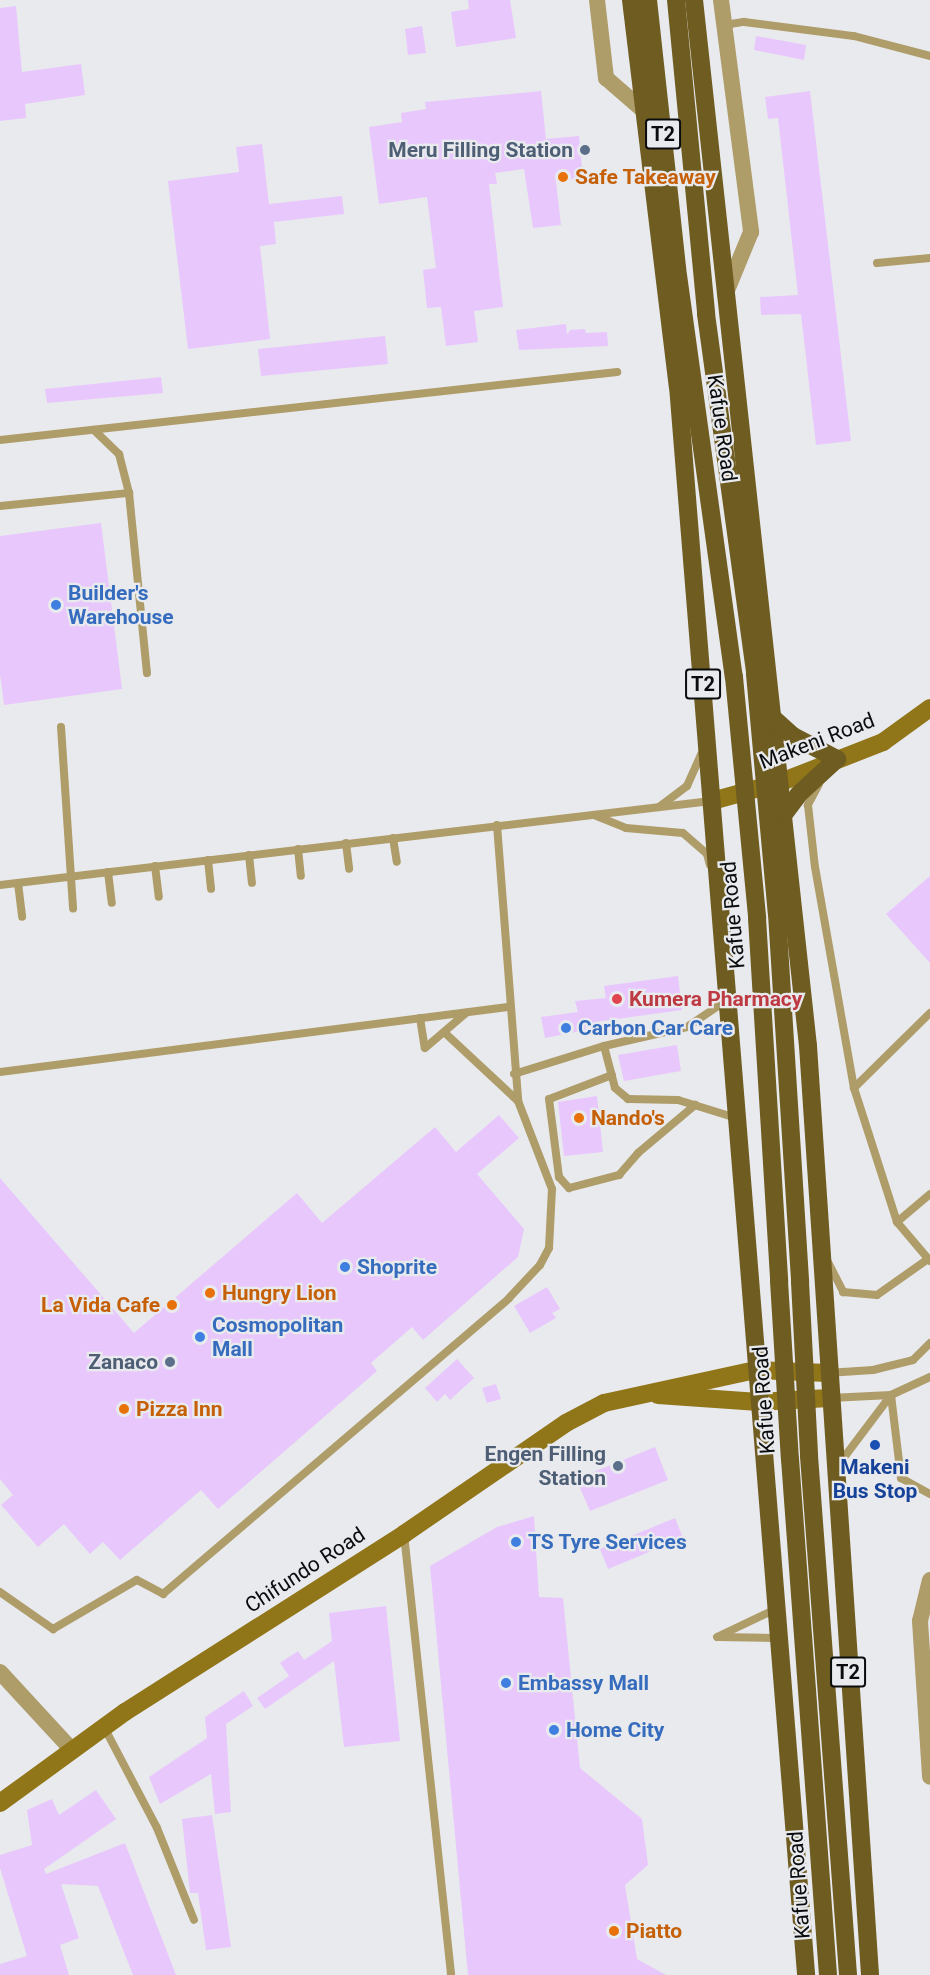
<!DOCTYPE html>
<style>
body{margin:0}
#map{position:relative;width:930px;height:1975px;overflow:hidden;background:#e9eaee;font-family:Roboto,sans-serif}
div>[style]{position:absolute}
.building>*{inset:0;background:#e8c7fc}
.lane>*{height:8px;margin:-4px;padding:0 4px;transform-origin:4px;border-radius:4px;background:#ae9c69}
.street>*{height:16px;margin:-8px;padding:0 8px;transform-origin:8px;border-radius:8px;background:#ae9c69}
.secondary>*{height:18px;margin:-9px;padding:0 9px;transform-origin:9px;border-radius:9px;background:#907519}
.primary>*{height:18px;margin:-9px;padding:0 9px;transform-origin:9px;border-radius:9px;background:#6f5c20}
.primary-bridge>*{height:18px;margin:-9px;padding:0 9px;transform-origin:9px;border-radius:9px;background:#6f5c20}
.dots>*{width:16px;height:16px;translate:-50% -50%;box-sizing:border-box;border:3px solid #e9eaee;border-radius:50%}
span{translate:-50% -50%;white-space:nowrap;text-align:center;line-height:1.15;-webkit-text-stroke:4.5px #e9eaee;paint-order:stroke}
.shield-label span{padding:2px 4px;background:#e9eaee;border:2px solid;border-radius:4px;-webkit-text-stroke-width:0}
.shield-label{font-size:20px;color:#0b0c0d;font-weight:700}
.service-label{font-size:21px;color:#4e5e75;font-weight:700}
.right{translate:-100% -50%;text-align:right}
.food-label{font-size:21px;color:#c56008;font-weight:700}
.left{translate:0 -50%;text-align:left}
.street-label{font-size:21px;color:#0b0c0d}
.shop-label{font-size:21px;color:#366cbe;font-weight:700}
.health-label{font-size:21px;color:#be3a42;font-weight:700}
.transit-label{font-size:21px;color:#164399;font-weight:700}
</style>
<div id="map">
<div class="building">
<div style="clip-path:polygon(468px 0,510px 0,516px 38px,456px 47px,451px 12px,469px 9px)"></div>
<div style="clip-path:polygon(16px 6px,22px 72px,81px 64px,85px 95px,25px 104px,26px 118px,0 121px,0 8px)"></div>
<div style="clip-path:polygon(422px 26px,426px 53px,408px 55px,405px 29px)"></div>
<div style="clip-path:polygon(756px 36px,806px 45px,804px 60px,754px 50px)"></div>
<div style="clip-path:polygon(541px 91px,546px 139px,579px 136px,583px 178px,556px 181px,561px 225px,533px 228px,524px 169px,495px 173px,497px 184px,489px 184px,503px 307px,474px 311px,478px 342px,446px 346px,441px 307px,427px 308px,423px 270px,436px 268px,427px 197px,379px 204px,369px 127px,402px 122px,401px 113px,426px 109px,425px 102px)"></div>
<div style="clip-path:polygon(810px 91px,851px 441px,816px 445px,801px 314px,761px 315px,760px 297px,798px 295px,778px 118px,768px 119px,765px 97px)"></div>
<div style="clip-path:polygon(262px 144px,269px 204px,342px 196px,344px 214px,274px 222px,276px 244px,260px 246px,270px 339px,188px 349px,168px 181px,239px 172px,236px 147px)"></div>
<div style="clip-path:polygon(566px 324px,567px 335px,570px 330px,585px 329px,586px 333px,607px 332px,608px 346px,519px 350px,516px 330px)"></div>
<div style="clip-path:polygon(385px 336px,388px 364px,261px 376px,258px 349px)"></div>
<div style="clip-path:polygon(161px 377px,163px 393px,47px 403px,45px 389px)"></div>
<div style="clip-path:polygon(101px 523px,122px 689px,4px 705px,0 674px,0 536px)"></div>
<div style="clip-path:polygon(930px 876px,930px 963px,886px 914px)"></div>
<div style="clip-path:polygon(678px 976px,682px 1010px,595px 1022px,596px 1028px,545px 1038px,541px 1017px,578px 1012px,575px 1001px,606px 998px,604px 986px)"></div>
<div style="clip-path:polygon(677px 1045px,681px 1071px,624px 1081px,618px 1055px)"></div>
<div style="clip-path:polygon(597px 1096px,603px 1152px,564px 1156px,558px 1102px)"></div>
<div style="clip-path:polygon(499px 1115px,519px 1138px,477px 1174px,524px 1229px,518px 1257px,423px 1340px,412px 1327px,371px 1363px,377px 1371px,218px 1509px,201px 1490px,120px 1560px,103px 1542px,90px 1554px,64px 1524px,38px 1547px,1px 1505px,13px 1495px,0 1479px,0 1178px,134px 1333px,297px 1193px,322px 1223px,435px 1127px,456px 1152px)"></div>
<div style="clip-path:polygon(547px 1287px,560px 1309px,552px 1313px,556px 1318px,530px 1333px,514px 1306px)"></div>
<div style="clip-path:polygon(457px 1359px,474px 1378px,450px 1400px,445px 1394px,437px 1402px,425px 1388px)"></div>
<div style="clip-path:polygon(496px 1384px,501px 1399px,487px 1403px,482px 1388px)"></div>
<div style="clip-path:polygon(655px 1447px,668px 1480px,590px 1511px,576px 1479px)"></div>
<div style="clip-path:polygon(534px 1516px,539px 1597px,563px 1598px,580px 1768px,642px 1819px,648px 1865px,625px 1885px,637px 1959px,666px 1975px,468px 1975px,430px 1566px,497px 1527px)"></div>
<div style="clip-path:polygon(675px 1518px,683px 1538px,608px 1569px,600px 1549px)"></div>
<div style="clip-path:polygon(386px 1606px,400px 1741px,344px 1747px,334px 1661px,265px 1709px,257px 1698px,289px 1676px,280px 1663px,298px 1651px,304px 1660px,332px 1641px,329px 1613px)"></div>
<div style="clip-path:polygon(244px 1691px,253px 1706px,226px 1724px,231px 1812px,215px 1814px,211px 1774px,160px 1804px,149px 1777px,207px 1738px,205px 1717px)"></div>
<div style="clip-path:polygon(96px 1790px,116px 1819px,44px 1869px,46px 1874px,125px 1843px,176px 1975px,133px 1975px,98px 1886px,61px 1884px,79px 1938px,60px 1945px,69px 1975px,0 1975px,0 1964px,27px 1956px,0 1868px,0 1855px,32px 1845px,27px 1810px,52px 1799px,59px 1815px)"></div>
<div style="clip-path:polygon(212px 1815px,231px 1947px,206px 1950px,198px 1893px,190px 1893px,182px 1819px)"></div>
</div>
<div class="lane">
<div style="left:724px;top:25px;width:20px;rotate:-9deg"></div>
<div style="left:744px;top:22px;width:111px;rotate:7.3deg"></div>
<div style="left:854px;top:36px;width:79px;rotate:14.7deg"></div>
<div style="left:877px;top:263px;width:53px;rotate:-5.4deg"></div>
<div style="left:94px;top:430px;width:35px;rotate:44deg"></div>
<div style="left:119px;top:454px;width:40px;rotate:75.6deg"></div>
<div style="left:0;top:440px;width:621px;rotate:-6.29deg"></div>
<div style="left:0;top:506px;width:130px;rotate:-5.8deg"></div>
<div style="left:129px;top:493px;width:181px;rotate:84.3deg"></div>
<div style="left:61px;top:727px;width:182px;rotate:86.2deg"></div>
<div style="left:819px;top:784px;width:24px;rotate:118deg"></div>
<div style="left:808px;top:805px;width:62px;rotate:83.6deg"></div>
<div style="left:815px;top:867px;width:224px;rotate:80deg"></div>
<div style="left:659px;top:807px;width:35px;rotate:-37deg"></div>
<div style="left:687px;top:786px;width:36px;rotate:-66deg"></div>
<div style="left:594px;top:815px;width:35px;rotate:22deg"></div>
<div style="left:626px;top:828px;width:57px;rotate:5deg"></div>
<div style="left:683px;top:833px;width:32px;rotate:41deg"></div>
<div style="left:707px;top:854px;width:11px;rotate:75deg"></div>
<div style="left:497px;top:825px;width:277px;rotate:85.6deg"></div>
<div style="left:393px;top:838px;width:24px;rotate:81deg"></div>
<div style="left:346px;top:843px;width:26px;rotate:83deg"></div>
<div style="left:298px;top:849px;width:27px;rotate:84deg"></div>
<div style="left:249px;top:855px;width:28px;rotate:84deg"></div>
<div style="left:208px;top:860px;width:29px;rotate:84deg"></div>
<div style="left:155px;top:866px;width:31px;rotate:83deg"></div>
<div style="left:108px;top:872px;width:31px;rotate:83deg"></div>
<div style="left:18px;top:883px;width:34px;rotate:83deg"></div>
<div style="left:0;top:885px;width:716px;rotate:-6.74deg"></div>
<div style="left:727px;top:1000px;width:48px;rotate:146deg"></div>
<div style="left:687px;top:1027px;width:85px;rotate:167.1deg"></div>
<div style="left:604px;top:1046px;width:43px;rotate:75.3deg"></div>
<div style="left:615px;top:1088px;width:17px;rotate:40deg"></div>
<div style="left:628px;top:1099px;width:50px;rotate:1.1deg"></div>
<div style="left:678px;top:1100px;width:61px;rotate:17.2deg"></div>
<div style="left:930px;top:1013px;width:107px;rotate:135.4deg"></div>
<div style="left:854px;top:1088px;width:141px;rotate:72.2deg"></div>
<div style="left:897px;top:1222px;width:51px;rotate:49.8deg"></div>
<div style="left:420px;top:1018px;width:30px;rotate:81deg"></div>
<div style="left:425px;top:1048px;width:54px;rotate:-40.5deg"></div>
<div style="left:0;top:1072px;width:512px;rotate:-7.29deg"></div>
<div style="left:514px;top:1074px;width:94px;rotate:-17.3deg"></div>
<div style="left:612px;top:1075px;width:67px;rotate:159.1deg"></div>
<div style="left:549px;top:1099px;width:79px;rotate:82.7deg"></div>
<div style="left:559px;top:1177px;width:15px;rotate:48deg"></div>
<div style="left:569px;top:1188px;width:52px;rotate:-14.6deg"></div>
<div style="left:619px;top:1175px;width:29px;rotate:-49deg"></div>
<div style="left:638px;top:1153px;width:75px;rotate:-40.1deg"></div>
<div style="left:897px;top:1222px;width:43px;rotate:-40.3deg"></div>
<div style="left:828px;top:1262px;width:34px;rotate:63deg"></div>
<div style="left:843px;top:1292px;width:34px;rotate:5deg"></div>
<div style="left:877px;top:1295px;width:62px;rotate:-35.2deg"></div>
<div style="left:827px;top:1373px;width:46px;rotate:-3.7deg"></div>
<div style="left:873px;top:1370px;width:41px;rotate:-14deg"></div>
<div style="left:913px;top:1360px;width:24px;rotate:-45deg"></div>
<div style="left:891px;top:1395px;width:84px;rotate:83.1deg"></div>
<div style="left:901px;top:1478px;width:33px;rotate:29deg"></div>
<div style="left:830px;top:1398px;width:61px;rotate:-2.8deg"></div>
<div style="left:891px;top:1395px;width:43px;rotate:-24.8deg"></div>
<div style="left:839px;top:1464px;width:86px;rotate:-53deg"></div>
<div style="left:404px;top:1534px;width:443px;rotate:83.9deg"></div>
<div style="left:0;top:1592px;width:65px;rotate:34.9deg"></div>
<div style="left:53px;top:1629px;width:97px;rotate:-30.3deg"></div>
<div style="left:137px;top:1580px;width:30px;rotate:28deg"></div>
<div style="left:163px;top:1594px;width:455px;rotate:-40.5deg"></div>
<div style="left:509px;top:1298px;width:45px;rotate:-46.8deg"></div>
<div style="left:540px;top:1265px;width:19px;rotate:-62deg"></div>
<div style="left:549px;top:1248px;width:59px;rotate:-87.1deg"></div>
<div style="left:552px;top:1189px;width:94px;rotate:-111.1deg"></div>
<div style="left:518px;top:1101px;width:101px;rotate:-137deg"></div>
<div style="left:717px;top:1637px;width:65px;rotate:-25.4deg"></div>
<div style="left:718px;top:1637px;width:60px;rotate:1deg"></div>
<div style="left:104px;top:1727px;width:114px;rotate:62.3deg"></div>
<div style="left:157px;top:1828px;width:99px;rotate:68.1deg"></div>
</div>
<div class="street">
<div style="left:597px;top:0;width:79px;rotate:83.4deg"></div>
<div style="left:606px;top:78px;width:50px;rotate:41deg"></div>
<div style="left:721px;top:0;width:234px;rotate:82.6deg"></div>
<div style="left:751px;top:232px;width:68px;rotate:112.4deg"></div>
<div style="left:930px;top:1580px;width:42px;rotate:103.7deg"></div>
<div style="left:920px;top:1621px;width:156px;rotate:86.3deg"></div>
<div style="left:0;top:1672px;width:106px;rotate:47.3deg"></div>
</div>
<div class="secondary">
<div style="left:712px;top:801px;width:72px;rotate:-15.4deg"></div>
<div style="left:781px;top:782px;width:110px;rotate:-21.4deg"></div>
<div style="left:883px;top:742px;width:58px;rotate:-35.9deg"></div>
<div style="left:658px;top:1395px;width:101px;rotate:4deg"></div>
<div style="left:759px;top:1402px;width:70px;rotate:-3.3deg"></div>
<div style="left:0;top:1803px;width:155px;rotate:-36.1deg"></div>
<div style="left:125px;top:1712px;width:331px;rotate:-32.5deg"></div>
<div style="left:404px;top:1534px;width:196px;rotate:-34.4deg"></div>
<div style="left:566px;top:1423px;width:43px;rotate:-27.8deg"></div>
<div style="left:604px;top:1403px;width:155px;rotate:-12.3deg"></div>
<div style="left:755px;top:1370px;width:72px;rotate:2.4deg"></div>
</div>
<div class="primary">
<div style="left:631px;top:0;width:389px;rotate:83.1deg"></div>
<div style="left:678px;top:386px;width:1594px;rotate:85.39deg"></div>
<div style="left:648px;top:0;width:270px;rotate:83.8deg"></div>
<div style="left:677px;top:268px;width:413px;rotate:82.1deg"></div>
<div style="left:676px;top:0;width:315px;rotate:84.5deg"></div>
<div style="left:706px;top:314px;width:363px;rotate:82.2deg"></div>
<div style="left:694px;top:0;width:1052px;rotate:83.78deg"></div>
<div style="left:808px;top:1046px;width:931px;rotate:86.18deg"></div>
<div style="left:774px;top:719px;width:25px;rotate:42deg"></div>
<div style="left:793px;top:736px;width:50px;rotate:27.6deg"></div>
<div style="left:837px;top:759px;width:52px;rotate:137.4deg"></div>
<div style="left:799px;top:794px;width:25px;rotate:127deg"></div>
<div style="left:777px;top:914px;width:369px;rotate:86.4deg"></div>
<div style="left:757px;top:918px;width:364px;rotate:86.5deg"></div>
<div style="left:809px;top:1456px;width:520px;rotate:85.7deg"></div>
<div style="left:790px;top:1459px;width:517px;rotate:85.79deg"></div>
</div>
<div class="primary-bridge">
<div style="left:755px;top:674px;width:241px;rotate:84.8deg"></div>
<div style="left:734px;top:677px;width:242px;rotate:84.5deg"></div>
<div style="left:779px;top:1281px;width:178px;rotate:86.5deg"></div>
<div style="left:800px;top:1282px;width:174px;rotate:87deg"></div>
</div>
<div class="dots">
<div style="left:585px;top:150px;background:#5c6f8a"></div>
<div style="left:563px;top:177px;background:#e8710a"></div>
<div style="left:56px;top:605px;background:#3f7fe0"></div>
<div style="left:617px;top:999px;background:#e0444e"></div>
<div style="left:566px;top:1028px;background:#3f7fe0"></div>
<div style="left:579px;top:1118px;background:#e8710a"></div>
<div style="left:345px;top:1267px;background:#3f7fe0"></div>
<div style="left:210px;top:1293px;background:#e8710a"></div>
<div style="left:172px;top:1305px;background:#e8710a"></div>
<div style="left:200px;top:1337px;background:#3f7fe0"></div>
<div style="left:170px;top:1362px;background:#5c6f8a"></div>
<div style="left:124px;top:1409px;background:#e8710a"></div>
<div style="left:875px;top:1445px;background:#1a4fb4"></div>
<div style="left:618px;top:1466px;background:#5c6f8a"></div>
<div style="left:516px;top:1542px;background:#3f7fe0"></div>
<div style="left:506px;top:1683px;background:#3f7fe0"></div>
<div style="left:554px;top:1730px;background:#3f7fe0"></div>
<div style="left:614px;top:1931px;background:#e8710a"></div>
</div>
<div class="shield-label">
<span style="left:663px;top:134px">T2</span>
<span style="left:703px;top:684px">T2</span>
<span style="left:848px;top:1672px">T2</span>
</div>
<div class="service-label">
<span class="right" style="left:573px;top:150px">Meru Filling Station</span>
<span class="right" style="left:158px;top:1362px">Zanaco</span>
<span class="right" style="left:606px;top:1466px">Engen Filling<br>Station</span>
</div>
<div class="food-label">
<span class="left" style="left:575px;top:177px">Safe Takeaway</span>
<span class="left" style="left:591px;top:1118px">Nando's</span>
<span class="left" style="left:222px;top:1293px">Hungry Lion</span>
<span class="right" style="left:160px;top:1305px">La Vida Cafe</span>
<span class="left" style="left:136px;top:1409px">Pizza Inn</span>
<span class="left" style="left:626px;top:1931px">Piatto</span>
</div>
<div class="street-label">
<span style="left:722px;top:428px;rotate:82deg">Kafue Road</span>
<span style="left:817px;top:741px;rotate:-21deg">Makeni Road</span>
<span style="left:733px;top:915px;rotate:-95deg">Kafue Road</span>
<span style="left:764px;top:1400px;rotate:-94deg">Kafue Road</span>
<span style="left:305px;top:1570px;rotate:-33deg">Chifundo Road</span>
<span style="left:799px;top:1885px;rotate:-94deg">Kafue Road</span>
</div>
<div class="shop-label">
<span class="left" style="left:68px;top:605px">Builder's<br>Warehouse</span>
<span class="left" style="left:578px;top:1028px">Carbon Car Care</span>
<span class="left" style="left:357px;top:1267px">Shoprite</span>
<span class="left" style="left:212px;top:1337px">Cosmopolitan<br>Mall</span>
<span class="left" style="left:528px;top:1542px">TS Tyre Services</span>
<span class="left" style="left:518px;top:1683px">Embassy Mall</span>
<span class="left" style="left:566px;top:1730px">Home City</span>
</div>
<div class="health-label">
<span class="left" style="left:629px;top:999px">Kumera Pharmacy</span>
</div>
<div class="transit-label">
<span style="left:875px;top:1479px">Makeni<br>Bus Stop</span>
</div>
</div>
